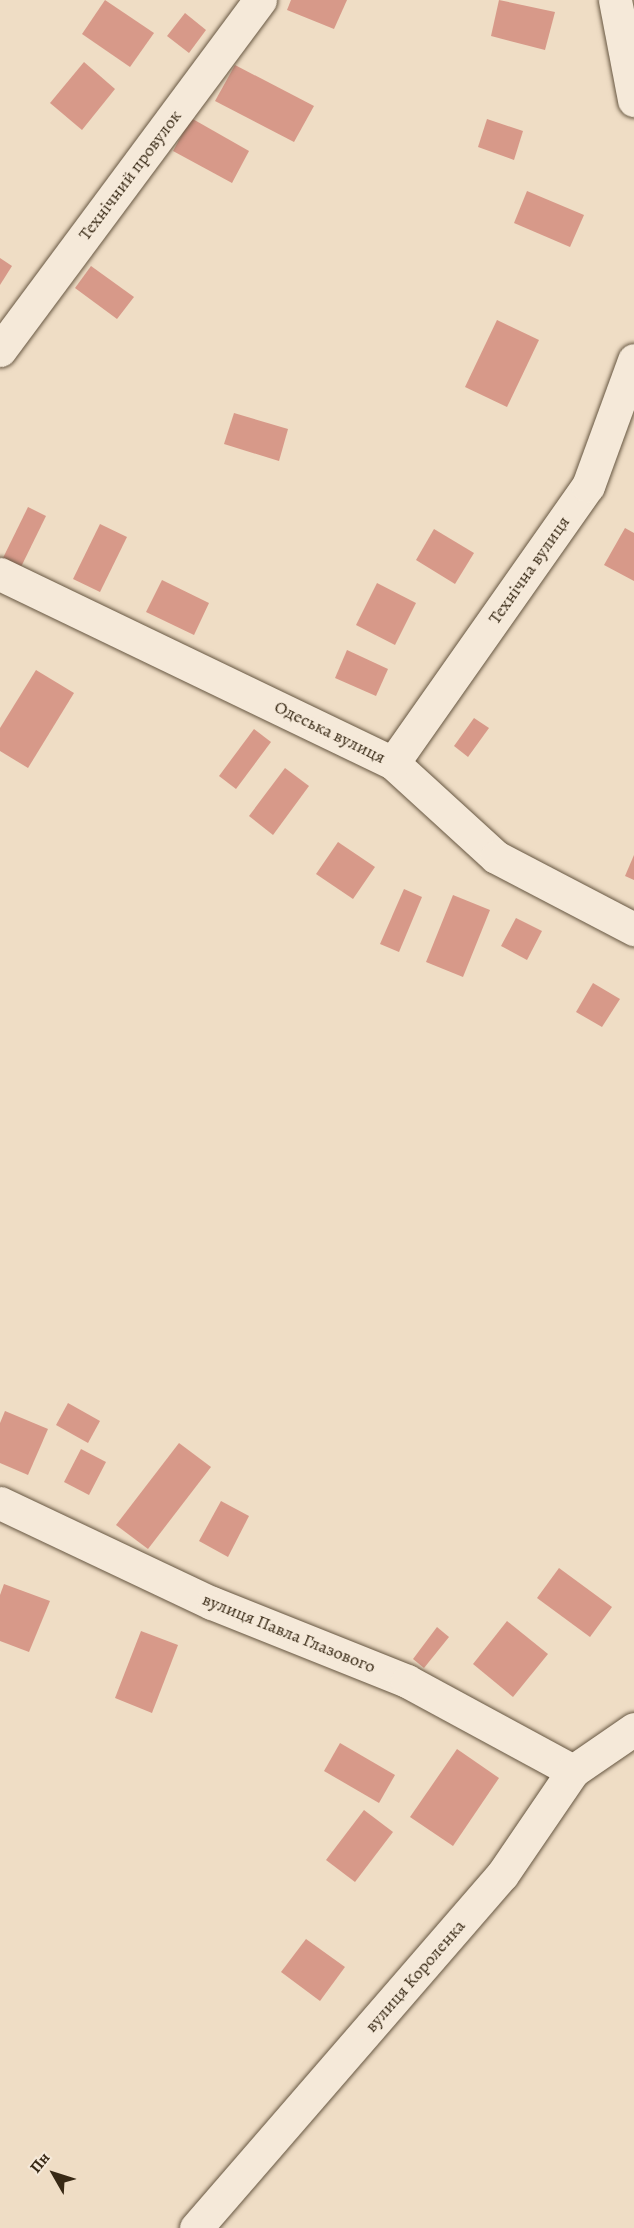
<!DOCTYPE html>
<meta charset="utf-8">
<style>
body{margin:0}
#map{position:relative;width:634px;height:2228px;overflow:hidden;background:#efddc5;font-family:Alegreya,serif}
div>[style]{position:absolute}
.building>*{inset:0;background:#d79989}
.roads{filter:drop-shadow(0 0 2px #665641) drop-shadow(0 0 2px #665641)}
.minor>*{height:33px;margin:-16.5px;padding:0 16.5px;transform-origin:16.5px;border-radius:16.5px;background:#f5e9d9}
span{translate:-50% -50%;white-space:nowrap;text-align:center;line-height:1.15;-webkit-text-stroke:4.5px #f5e9d9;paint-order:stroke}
.street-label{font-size:18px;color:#382915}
.north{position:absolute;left:24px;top:2144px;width:60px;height:60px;-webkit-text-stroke:4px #f5e9d9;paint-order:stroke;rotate:309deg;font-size:16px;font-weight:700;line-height:24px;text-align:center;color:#382915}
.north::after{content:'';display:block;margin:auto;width:21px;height:27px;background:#382915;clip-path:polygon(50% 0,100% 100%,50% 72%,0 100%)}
</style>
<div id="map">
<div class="building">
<div style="clip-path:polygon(105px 0,154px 33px,130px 67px,82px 34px)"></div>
<div style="clip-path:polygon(291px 0,347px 0,334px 29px,287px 10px)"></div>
<div style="clip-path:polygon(499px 0,555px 12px,545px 50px,491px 36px)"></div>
<div style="clip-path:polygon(185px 13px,206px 30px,189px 53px,167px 36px)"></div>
<div style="clip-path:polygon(84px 62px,115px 89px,82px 130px,50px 103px)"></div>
<div style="clip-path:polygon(235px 65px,314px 106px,294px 142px,215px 101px)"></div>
<div style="clip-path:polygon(191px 118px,249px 151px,232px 183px,173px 151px)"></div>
<div style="clip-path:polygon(487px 119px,523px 131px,514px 160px,478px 147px)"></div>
<div style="clip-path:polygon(527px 191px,584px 215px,570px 247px,514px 223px)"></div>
<div style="clip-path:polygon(0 258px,12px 266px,0 285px)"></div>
<div style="clip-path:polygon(91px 266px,134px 297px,117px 319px,75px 288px)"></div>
<div style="clip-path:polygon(497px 320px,539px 340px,507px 407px,465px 387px)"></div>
<div style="clip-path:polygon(234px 413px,288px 429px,279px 461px,224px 444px)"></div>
<div style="clip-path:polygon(28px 507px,46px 516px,19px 571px,1px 562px)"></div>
<div style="clip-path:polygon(100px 524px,127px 537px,100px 592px,73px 579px)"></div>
<div style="clip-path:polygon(625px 528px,634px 533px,634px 581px,604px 565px)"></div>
<div style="clip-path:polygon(434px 529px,474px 553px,455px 584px,416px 560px)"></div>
<div style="clip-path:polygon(162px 580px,209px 603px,194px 635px,146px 612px)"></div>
<div style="clip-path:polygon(377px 583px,416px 603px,395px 645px,356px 625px)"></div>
<div style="clip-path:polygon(347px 650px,388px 669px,376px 696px,335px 678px)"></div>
<div style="clip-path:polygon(36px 670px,74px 693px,28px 768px,0 751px,0 728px)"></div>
<div style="clip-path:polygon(474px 718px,489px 728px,468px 757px,454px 746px)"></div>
<div style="clip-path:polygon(254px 729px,271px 742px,236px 789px,219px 776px)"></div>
<div style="clip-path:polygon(285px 768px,309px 786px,273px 835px,249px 816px)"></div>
<div style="clip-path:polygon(338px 842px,375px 867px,353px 899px,316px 874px)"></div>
<div style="clip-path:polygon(634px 855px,634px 880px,625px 876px)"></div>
<div style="clip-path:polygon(404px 889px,422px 897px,399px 952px,380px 944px)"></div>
<div style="clip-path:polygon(453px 895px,490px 910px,463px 977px,426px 962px)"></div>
<div style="clip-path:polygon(516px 918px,542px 931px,527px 960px,501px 946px)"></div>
<div style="clip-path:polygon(593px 983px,620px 999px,602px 1027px,576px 1012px)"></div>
<div style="clip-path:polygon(68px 1403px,100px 1421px,88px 1443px,56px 1425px)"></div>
<div style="clip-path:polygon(5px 1411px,48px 1429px,28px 1475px,0 1463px,0 1423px)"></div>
<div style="clip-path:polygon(179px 1443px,211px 1467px,148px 1549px,116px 1525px)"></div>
<div style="clip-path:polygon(81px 1449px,106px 1462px,89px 1495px,64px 1482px)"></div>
<div style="clip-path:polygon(221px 1501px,249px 1516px,228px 1557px,199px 1541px)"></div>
<div style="clip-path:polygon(559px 1568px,612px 1607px,590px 1637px,537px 1598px)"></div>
<div style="clip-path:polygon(4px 1584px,50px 1601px,29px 1652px,0 1641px,0 1595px)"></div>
<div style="clip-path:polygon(507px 1621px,548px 1654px,513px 1697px,473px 1664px)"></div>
<div style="clip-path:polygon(437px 1627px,449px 1637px,424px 1668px,413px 1659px)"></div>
<div style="clip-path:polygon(141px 1631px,178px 1645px,152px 1713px,115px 1698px)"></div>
<div style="clip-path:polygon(340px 1743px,395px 1775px,379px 1803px,324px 1771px)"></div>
<div style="clip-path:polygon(457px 1749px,499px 1778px,453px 1846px,410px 1817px)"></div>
<div style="clip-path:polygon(364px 1810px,393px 1832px,355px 1882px,326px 1860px)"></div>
<div style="clip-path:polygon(306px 1939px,345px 1967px,320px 2001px,281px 1972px)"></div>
</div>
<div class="roads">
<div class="minor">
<div style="left:615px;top:0;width:102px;rotate:79.2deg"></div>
<div style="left:0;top:350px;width:436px;rotate:-53.4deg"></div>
<div style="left:0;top:574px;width:436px;rotate:25.7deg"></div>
<div style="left:393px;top:763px;width:139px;rotate:42.4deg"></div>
<div style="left:496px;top:857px;width:156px;rotate:27.6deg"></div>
<div style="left:393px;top:763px;width:339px;rotate:-54.9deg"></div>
<div style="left:588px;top:486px;width:134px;rotate:-69.9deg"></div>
<div style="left:0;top:1503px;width:234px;rotate:25.3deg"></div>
<div style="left:212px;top:1603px;width:210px;rotate:21.8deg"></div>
<div style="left:407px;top:1681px;width:189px;rotate:28.5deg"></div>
<div style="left:196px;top:2228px;width:467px;rotate:-49.1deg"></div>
<div style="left:502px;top:1875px;width:126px;rotate:-55.7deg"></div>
<div style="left:573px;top:1771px;width:74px;rotate:-34.5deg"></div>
</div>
</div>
<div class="street-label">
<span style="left:130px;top:175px;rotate:-53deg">Технічний провулок</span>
<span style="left:529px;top:570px;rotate:-55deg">Технічна вулиця</span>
<span style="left:330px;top:732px;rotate:26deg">Одеська вулиця</span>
<span style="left:289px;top:1633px;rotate:22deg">вулиця Павла Глазового</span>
<span style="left:415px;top:1976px;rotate:-49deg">вулиця Короленка</span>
</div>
<div class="north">Пн</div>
</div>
